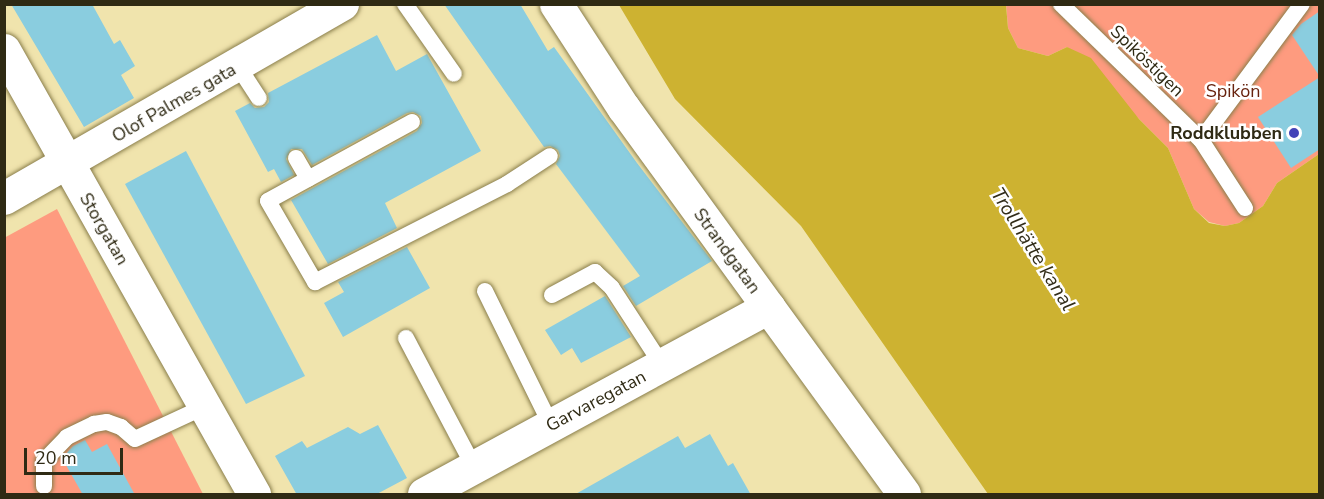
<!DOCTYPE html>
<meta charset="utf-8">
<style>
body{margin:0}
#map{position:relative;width:1324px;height:499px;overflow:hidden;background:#f0e4ad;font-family:"Nunito Sans",sans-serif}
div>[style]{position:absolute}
.green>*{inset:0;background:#fe9b7f}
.water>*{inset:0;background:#cdb231}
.building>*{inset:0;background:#8acddf}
.roads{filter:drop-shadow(0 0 2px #8a7e4b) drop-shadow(0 0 2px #8a7e4b)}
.service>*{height:16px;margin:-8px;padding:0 8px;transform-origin:8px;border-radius:8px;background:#fff}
.minor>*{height:33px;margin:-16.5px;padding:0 16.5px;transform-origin:16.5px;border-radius:16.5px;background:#fff}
.dots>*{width:16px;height:16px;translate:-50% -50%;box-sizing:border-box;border:3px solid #fff;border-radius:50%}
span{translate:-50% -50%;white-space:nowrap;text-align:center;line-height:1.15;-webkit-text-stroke:5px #fff;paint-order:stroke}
.street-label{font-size:18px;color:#2f2a14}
.park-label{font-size:18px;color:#68230e}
.poi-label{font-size:18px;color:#2f2a14;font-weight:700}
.right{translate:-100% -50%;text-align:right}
.water-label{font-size:20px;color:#322d19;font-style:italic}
.frame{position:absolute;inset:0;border:6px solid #2f2a14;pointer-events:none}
.scale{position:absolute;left:24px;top:448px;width:99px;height:27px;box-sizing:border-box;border:3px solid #2f2a14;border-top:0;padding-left:8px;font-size:18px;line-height:21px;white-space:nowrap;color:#2f2a14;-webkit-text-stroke:4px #fff;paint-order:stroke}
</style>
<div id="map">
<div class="green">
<div style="clip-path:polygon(1006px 4px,1319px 5px,1319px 154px,1277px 183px,1263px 206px,1239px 223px,1225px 226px,1209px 222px,1194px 209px,1168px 148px,1067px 47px,1048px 56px,1018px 48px,1008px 28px)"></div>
<div style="clip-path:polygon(57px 209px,203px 494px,5px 494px,4px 238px)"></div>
</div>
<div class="water">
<div style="clip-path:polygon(619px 5px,1006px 5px,1008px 28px,1018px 48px,1048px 56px,1067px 47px,1091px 58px,1139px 119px,1168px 148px,1194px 209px,1209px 223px,1225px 226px,1239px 223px,1263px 206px,1277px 183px,1319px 154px,1319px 494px,988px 494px,801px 226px,675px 99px)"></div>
</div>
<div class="building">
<div style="clip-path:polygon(11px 4px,92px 4px,114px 44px,120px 40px,135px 66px,121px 75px,134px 98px,84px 127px)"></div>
<div style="clip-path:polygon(444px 4px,520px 4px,548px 51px,554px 47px,637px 163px,712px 261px,636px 306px,623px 286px,640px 276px,556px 164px,560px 156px,558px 150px,550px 146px,544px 147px)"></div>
<div style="clip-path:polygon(1320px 11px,1320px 77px,1292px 35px,1301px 24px)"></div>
<div style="clip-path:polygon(377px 35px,396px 71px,427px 54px,481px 151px,385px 203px,397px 228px,328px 264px,291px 200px,417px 131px,422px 123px,421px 116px,413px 112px,407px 113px,312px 165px,302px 149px,291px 149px,286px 159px,294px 175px,281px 182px,274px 169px,268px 172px,235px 111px,250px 103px,255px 108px,264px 107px,269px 102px,268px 93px)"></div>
<div style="clip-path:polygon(1320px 77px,1320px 149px,1291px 168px,1258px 117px)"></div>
<div style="clip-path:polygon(186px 151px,305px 376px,246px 404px,125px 184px)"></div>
<div style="clip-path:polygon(407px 247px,430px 288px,343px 337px,324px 303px,344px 292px,338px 282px)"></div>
<div style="clip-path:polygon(605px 296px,631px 337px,581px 363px,572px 348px,561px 355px,545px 330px)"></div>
<div style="clip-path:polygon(378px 425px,407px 478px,375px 495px,297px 495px,275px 456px,302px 441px,307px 448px,348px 427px,360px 434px)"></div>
<div style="clip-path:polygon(710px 434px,728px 466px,733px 463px,751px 495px,574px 495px,678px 436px,685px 448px)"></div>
<div style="clip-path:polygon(85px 440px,92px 452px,107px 444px,135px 495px,83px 495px,62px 458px,73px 446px)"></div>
</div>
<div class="roads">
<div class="service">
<div style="left:405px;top:4px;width:85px;rotate:55deg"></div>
<div style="left:1061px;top:4px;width:195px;rotate:44.2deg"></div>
<div style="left:1201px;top:140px;width:81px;rotate:57.1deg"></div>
<div style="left:238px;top:66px;width:38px;rotate:57deg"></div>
<div style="left:412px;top:122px;width:164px;rotate:151.3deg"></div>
<div style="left:268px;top:201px;width:94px;rotate:59.9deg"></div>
<div style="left:315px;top:282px;width:216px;rotate:-27deg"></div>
<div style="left:507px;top:184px;width:51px;rotate:-33.1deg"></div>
<div style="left:1201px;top:140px;width:169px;rotate:-53.4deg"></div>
<div style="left:296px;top:158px;width:24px;rotate:60deg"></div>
<div style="left:485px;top:291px;width:149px;rotate:63.8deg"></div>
<div style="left:552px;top:295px;width:49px;rotate:-28.1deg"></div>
<div style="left:595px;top:272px;width:23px;rotate:43deg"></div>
<div style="left:612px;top:288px;width:92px;rotate:57deg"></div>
<div style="left:406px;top:338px;width:146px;rotate:62.2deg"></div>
<div style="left:44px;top:486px;width:25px;rotate:-90deg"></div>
<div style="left:44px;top:461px;width:33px;rotate:-46deg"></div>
<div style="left:67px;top:437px;width:30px;rotate:-26deg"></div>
<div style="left:94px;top:424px;width:13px;rotate:-9deg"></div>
<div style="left:107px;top:422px;width:15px;rotate:20deg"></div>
<div style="left:121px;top:427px;width:18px;rotate:41deg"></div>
<div style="left:135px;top:439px;width:76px;rotate:-24.9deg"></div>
</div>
<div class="minor">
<div style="left:556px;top:4px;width:123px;rotate:57deg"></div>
<div style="left:623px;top:107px;width:478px;rotate:54deg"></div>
<div style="left:4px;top:50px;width:510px;rotate:60.62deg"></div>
<div style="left:4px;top:198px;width:390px;rotate:-29.9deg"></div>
<div style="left:424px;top:494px;width:392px;rotate:-28.5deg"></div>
</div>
</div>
<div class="dots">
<div style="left:1294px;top:133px;background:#4343b8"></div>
</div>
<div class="street-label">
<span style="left:1147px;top:61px;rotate:44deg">Spiköstigen</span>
<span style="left:174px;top:103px;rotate:-30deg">Olof Palmes gata</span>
<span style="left:104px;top:229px;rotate:60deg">Storgatan</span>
<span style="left:727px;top:251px;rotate:54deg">Strandgatan</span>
<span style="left:596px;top:401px;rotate:-28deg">Garvaregatan</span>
</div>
<div class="park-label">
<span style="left:1233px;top:91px">Spikön</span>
</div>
<div class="poi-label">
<span class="right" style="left:1282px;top:133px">Roddklubben</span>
</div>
<div class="water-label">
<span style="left:1033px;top:249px;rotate:58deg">Trollhätte kanal</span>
</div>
<div class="frame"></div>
<div class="scale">20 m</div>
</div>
